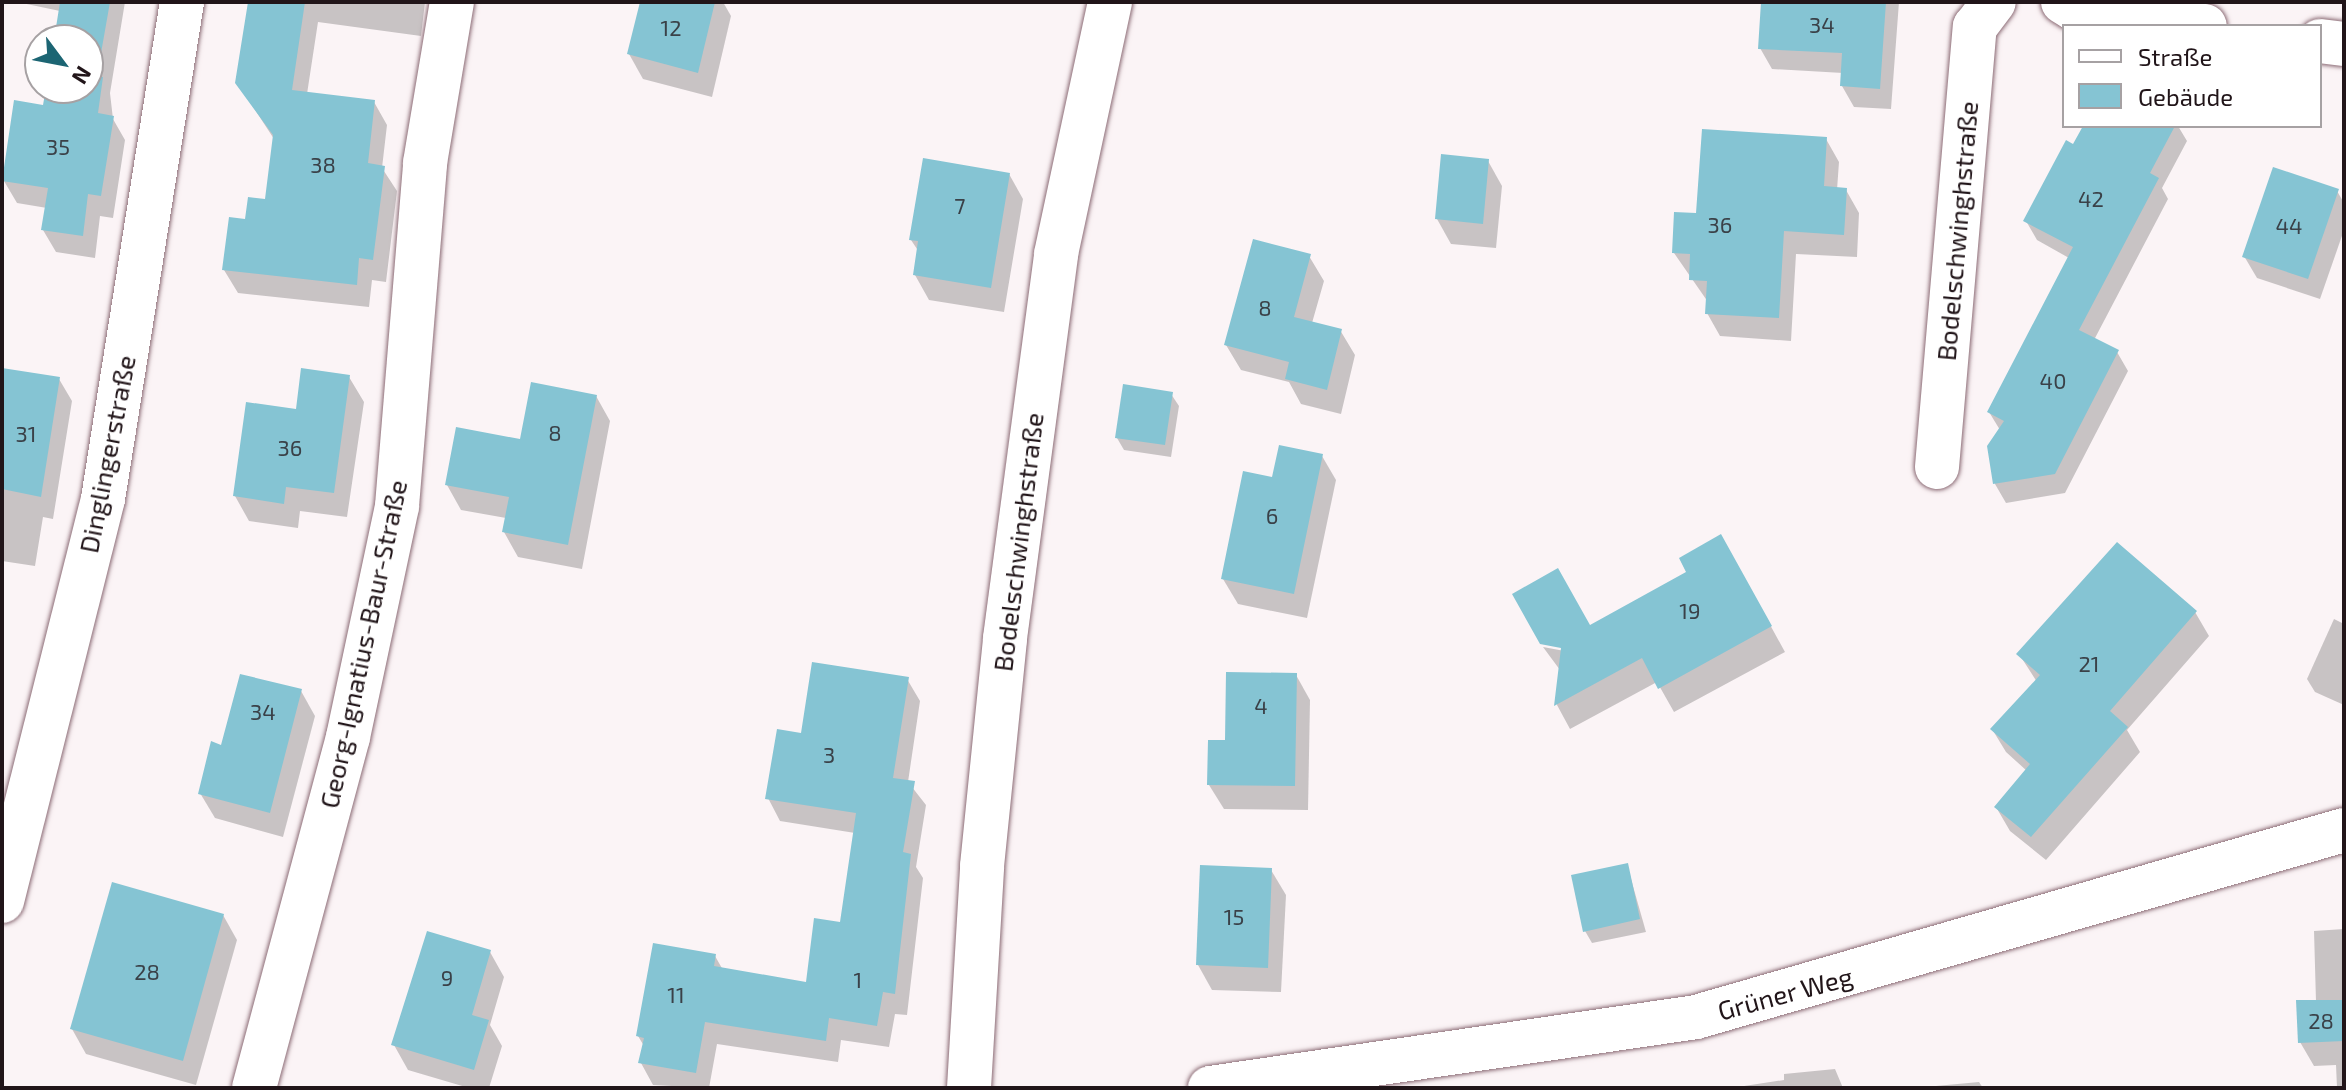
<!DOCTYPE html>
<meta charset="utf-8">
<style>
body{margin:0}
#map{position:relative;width:2346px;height:1090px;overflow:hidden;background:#fbf4f6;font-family:"Exo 2",sans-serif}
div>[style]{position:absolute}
.shadow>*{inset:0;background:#0003}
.building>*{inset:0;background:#85c4d3}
.roads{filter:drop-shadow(0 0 2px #8c6c76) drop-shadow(0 0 2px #8c6c76)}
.minor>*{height:44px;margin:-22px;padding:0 22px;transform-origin:22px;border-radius:22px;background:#fff}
span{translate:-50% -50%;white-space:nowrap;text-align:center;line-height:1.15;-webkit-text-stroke:6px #fff;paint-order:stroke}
.number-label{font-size:22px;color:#3a4148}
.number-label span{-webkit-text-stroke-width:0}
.street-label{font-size:26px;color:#211519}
.frame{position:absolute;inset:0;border:4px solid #211519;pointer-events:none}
.legend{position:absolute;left:2062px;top:24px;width:260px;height:104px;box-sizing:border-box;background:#fff;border:2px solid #a6a1a3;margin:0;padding:10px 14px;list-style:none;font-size:24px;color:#211519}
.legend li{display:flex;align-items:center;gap:16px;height:40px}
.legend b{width:40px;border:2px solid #a6a1a3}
.north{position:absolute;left:24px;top:24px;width:80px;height:80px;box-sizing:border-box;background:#fff;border:2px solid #a6a1a3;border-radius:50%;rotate:122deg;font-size:22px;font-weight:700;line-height:32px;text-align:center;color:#211519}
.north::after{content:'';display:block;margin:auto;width:28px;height:36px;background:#1c6573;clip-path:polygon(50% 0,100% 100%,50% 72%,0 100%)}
</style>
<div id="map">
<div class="shadow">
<div style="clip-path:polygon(17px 2px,125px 2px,110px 93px,113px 119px,125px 140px,113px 218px,100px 216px,95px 258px,56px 252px,43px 230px,47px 208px,17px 203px,4px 181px,45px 107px,48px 88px,88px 88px,88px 40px,56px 40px,60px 11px)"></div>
<div style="clip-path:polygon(251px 2px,425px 2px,421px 36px,318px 22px,307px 94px,374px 102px,387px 125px,382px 168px,397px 191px,386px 282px,372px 280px,369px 307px,238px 293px,224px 270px,246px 221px,266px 201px,274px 139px,237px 82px)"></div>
<div style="clip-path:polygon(642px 2px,723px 2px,731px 16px,712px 97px,643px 79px,629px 54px)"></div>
<div style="clip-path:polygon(1763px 2px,1899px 2px,1891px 109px,1854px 107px,1842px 86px,1843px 73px,1772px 69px,1760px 48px)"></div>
<div style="clip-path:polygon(2085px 126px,2178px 126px,2187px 141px,2162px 188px,2168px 199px,2094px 340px,2117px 352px,2128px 371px,2065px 493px,2006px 503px,1995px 484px,2000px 430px,1989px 412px,2069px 258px,2037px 240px,2026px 221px)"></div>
<div style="clip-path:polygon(1826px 139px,1839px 162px,1837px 190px,1846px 190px,1859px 213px,1857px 257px,1796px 254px,1791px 341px,1720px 336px,1707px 313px,1708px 302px,1674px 253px,1698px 216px)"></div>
<div style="clip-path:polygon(1488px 161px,1502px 186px,1496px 248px,1451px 244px,1437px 219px)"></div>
<div style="clip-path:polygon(1009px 174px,1023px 199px,1004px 312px,929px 300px,915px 275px,919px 252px,911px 240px)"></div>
<div style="clip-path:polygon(2337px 191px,2344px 203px,2344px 230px,2320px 299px,2257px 278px,2244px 256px)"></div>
<div style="clip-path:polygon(1309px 256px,1324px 281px,1312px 323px,1340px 330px,1355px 355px,1341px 414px,1301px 404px,1289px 382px,1241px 370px,1226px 345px)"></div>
<div style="clip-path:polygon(2px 370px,59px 379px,72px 401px,53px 519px,43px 517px,35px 566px,2px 561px)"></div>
<div style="clip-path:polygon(349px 377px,364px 402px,347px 517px,300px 511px,298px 528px,249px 521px,235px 496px,298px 411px)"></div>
<div style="clip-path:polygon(1171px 394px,1179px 406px,1171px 457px,1124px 450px,1117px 438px)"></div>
<div style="clip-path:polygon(596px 396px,610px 421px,582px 569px,518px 557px,504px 532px,506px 518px,461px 510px,447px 485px)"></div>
<div style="clip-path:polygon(1322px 456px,1336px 480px,1307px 618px,1238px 604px,1223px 579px,1274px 480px)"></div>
<div style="clip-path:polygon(1735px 561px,1785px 652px,1674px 712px,1657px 682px,1570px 729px,1557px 705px,1560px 670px,1543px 647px,1570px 652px,1589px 628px)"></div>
<div style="clip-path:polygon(2195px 612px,2209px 636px,2127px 730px,2140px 752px,2046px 860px,2010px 831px,1996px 807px,2027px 771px,2006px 752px,1992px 729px,2037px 682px,2019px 654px)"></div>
<div style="clip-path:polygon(2334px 619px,2344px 624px,2344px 705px,2315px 692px,2307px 679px)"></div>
<div style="clip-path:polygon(1296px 675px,1310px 700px,1308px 810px,1224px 809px,1209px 785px,1227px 742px)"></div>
<div style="clip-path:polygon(907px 679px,920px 701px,908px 782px,926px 805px,916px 867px,923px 878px,907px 1015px,895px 1014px,889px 1047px,841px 1040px,838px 1062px,717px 1044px,709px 1088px,653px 1085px,641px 1063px,644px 1046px,638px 1036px,715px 956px,723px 970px,807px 984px,842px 924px,855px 833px,780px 821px,768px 798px,802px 735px)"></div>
<div style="clip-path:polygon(301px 691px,315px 716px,283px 837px,215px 818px,200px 793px,222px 747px)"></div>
<div style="clip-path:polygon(1627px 865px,1646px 932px,1592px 943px,1585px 931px)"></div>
<div style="clip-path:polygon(1271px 870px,1286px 895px,1281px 992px,1212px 990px,1198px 965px)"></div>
<div style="clip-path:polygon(223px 915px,237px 940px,196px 1085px,86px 1054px,72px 1029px)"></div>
<div style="clip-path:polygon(2344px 929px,2344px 1088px,2337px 1088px,2336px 1065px,2314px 1066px,2300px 1042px,2316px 1002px,2314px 931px)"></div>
<div style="clip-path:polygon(490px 952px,504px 977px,490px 1025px,502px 1046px,489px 1088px,469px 1088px,408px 1070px,394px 1045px)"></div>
<div style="clip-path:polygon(1835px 1069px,1843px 1088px,1731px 1088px,1784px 1080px,1784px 1074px)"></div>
<div style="clip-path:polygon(1979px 1082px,1983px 1088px,1914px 1088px)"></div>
</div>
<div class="building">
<div style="clip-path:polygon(60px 2px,110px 2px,97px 76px,103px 77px,98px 113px,114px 116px,101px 196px,88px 194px,83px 236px,41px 230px,48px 188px,2px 181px,14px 100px,43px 105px,46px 88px,88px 88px,88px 40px,54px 40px)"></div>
<div style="clip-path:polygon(248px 2px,305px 2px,292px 90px,375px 100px,368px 163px,385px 166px,373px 260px,359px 258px,357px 285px,222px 270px,229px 217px,245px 219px,248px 197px,265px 199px,273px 135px,235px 83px)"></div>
<div style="clip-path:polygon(640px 2px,715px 2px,698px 73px,627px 54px)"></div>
<div style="clip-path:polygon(1761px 2px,1886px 2px,1880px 89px,1840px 86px,1842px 53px,1758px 49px)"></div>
<div style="clip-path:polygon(2083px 126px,2175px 126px,2150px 173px,2159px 178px,2079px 330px,2119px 350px,2055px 474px,1993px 484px,1987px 446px,2004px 421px,1987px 412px,2073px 247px,2023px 221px,2066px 140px,2073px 144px)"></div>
<div style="clip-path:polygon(1702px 129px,1827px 137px,1824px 186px,1847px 188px,1844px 235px,1784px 231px,1779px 318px,1705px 314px,1707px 281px,1689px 280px,1690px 254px,1672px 253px,1674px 212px,1696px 213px)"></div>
<div style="clip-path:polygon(1441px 154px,1489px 159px,1483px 224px,1435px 219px)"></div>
<div style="clip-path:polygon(923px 158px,1010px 173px,991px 288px,913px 275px,918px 241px,909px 240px)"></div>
<div style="clip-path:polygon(2273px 167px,2339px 189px,2308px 279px,2242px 257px)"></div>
<div style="clip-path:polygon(1253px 239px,1311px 254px,1294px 317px,1342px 329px,1327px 390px,1285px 379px,1289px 362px,1224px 345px)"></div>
<div style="clip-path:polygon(2px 368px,60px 377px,41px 497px,2px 489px)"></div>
<div style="clip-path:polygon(301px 368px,350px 375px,334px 493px,286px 487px,284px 504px,233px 496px,246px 402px,296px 409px)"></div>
<div style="clip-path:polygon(531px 382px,597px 395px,568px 545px,502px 532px,509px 497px,445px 485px,456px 427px,520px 439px)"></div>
<div style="clip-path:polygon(1123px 384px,1173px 392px,1165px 445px,1115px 438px)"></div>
<div style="clip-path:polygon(1279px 445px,1323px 454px,1294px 594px,1221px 579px,1243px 471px,1272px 477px)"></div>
<div style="clip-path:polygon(1721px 534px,1772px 626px,1658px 689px,1642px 658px,1554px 706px,1561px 648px,1540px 644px,1512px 594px,1558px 568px,1590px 625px,1686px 572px,1679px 558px)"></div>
<div style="clip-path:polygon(2117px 542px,2197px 611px,2110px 711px,2128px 727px,2031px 837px,1994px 807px,2030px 764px,1990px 729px,2040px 675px,2016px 654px)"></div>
<div style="clip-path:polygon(812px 662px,909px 677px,893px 778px,915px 781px,903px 852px,911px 854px,895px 994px,883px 992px,877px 1026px,829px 1018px,826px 1041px,705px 1022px,696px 1073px,638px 1063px,644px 1038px,636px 1036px,653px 943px,716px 954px,714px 966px,806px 982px,814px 918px,840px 922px,856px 813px,765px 799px,777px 729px,801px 733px)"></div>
<div style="clip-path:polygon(1226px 672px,1297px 673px,1295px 786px,1207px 785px,1208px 740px,1225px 740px)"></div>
<div style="clip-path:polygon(240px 674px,302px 689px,270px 813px,198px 794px,211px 741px,221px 745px)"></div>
<div style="clip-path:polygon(1628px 863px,1640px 919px,1583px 932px,1571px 875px)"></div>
<div style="clip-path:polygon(1200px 865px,1272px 868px,1268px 968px,1196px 965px)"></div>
<div style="clip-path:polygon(112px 882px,224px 914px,183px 1061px,70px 1029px)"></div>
<div style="clip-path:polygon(427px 931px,491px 950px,472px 1015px,489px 1020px,474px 1070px,391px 1045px)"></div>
<div style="clip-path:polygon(2296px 1000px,2344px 1000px,2344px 1041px,2298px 1043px)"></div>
</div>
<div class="roads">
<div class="minor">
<div style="left:2063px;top:2px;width:12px;rotate:31deg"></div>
<div style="left:2073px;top:8px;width:133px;rotate:7.8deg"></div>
<div style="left:2320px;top:41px;width:24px;rotate:7deg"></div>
<div style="left:1937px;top:467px;width:442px;rotate:-85.1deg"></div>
<div style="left:1975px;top:27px;width:31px;rotate:-53deg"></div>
<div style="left:2px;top:901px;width:414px;rotate:-75.9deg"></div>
<div style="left:103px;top:499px;width:503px;rotate:-80.97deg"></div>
<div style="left:254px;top:1088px;width:363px;rotate:-75deg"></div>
<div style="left:348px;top:737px;width:236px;rotate:-78deg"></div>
<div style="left:397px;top:506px;width:344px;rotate:-85.3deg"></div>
<div style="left:425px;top:163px;width:163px;rotate:-80.5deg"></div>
<div style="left:969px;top:1088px;width:222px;rotate:-86.6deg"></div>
<div style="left:982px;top:866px;width:229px;rotate:-84.2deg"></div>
<div style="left:1005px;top:638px;width:387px;rotate:-82.4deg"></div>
<div style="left:1056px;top:254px;width:258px;rotate:-77.9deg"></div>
<div style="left:1210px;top:1088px;width:491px;rotate:-8.3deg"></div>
<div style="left:1696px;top:1017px;width:674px;rotate:-16.1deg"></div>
</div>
</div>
<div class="number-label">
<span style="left:1822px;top:25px">34</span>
<span style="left:671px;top:28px">12</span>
<span style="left:58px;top:147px">35</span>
<span style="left:323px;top:165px">38</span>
<span style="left:2091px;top:199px">42</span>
<span style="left:960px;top:206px">7</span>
<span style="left:1720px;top:225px">36</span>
<span style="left:2289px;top:226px">44</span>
<span style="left:1265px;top:308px">8</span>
<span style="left:2053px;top:381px">40</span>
<span style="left:555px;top:433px">8</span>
<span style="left:26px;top:434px">31</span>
<span style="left:290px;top:448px">36</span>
<span style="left:1272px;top:516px">6</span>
<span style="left:1690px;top:611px">19</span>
<span style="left:2089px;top:664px">21</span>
<span style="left:1261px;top:706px">4</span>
<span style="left:263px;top:712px">34</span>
<span style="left:829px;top:755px">3</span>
<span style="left:1234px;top:917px">15</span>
<span style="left:147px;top:972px">28</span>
<span style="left:447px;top:978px">9</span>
<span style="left:858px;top:980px">1</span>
<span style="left:676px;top:995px">11</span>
<span style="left:2321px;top:1021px">28</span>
</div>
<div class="street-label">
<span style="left:1957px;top:231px;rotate:-85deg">Bodelschwinghstraße</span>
<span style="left:107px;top:454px;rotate:-79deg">Dinglingerstraße</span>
<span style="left:1018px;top:542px;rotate:-83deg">Bodelschwinghstraße</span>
<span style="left:363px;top:644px;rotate:-78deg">Georg-Ignatius-Baur-Straße</span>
<span style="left:1785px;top:993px;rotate:-15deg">Grüner Weg</span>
</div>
<div class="frame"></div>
<ul class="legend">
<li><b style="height:10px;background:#fff"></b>Straße</li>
<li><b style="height:22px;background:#85c4d3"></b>Gebäude</li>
</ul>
<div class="north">N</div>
</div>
